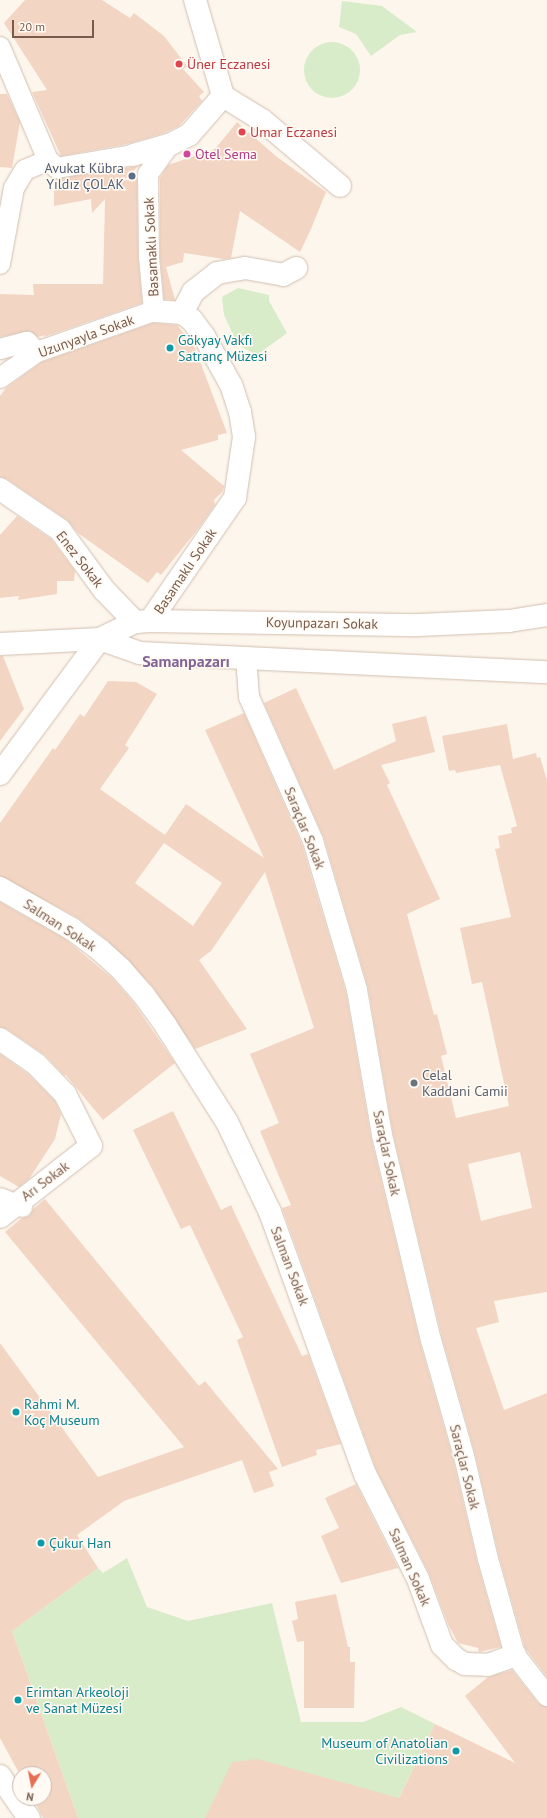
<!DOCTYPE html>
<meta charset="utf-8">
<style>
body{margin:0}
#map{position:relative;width:547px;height:1818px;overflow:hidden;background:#fdf6ec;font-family:"PT Sans",sans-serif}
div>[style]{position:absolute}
.green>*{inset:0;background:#d8ecc9}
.round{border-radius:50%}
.building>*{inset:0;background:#f3d5c3}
.roads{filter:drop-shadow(0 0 1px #d1beb0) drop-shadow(0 0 1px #d1beb0)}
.pedestrian>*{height:20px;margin:-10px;padding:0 10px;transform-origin:10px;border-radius:10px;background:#fff}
.minor>*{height:22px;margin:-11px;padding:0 11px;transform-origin:11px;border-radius:11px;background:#fff}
.secondary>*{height:22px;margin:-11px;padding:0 11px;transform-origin:11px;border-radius:11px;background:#fff}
.dots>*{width:11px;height:11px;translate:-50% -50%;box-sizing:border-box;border:2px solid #fffaf3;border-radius:50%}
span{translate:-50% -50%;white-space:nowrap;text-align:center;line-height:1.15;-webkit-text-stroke:3px #fffaf3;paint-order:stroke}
.health-label{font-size:14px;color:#be3a42}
.left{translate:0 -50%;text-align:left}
.hotel-label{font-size:14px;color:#b23c85}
.service-label{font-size:14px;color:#4e5e75}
.right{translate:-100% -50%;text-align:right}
.street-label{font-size:14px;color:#7a5c4d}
.culture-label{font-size:14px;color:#0d838f}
.worship-label{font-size:14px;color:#5b616d}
.quarter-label{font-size:16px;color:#846695;font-weight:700}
.north{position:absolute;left:12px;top:1766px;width:40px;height:40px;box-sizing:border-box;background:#fffaf3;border:1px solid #cabbb1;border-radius:50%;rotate:190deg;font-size:11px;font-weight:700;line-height:16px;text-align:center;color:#7a5c4d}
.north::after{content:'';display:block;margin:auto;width:14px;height:18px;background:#e76f51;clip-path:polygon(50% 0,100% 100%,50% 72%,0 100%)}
.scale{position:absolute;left:12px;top:20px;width:82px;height:18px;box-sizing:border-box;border:2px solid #7a5c4d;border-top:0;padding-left:5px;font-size:12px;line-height:14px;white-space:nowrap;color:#7a5c4d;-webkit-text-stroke:3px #fffaf3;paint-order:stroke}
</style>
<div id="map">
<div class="green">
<div style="clip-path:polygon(342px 1px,382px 6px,417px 32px,400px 35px,371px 56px,356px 34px,339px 27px)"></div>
<div class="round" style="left:304px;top:42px;width:56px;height:56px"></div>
<div style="clip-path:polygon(238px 288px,269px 295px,269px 301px,287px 333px,257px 355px,238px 345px,224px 315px,222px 297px)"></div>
<div style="clip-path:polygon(127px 1558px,147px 1607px,188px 1621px,272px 1603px,301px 1722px,363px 1722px,401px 1707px,435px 1724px,389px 1818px,78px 1818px,12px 1631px,98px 1568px,103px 1573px)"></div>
</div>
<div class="building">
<div style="clip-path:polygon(25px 0,102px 0,130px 18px,134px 13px,164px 36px,187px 66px,183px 69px,204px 92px,199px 96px,202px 101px,179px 126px,164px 133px,127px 144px,61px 156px,32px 92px,47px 90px,4px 23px)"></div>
<div style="clip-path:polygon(0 94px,7px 94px,20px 122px,12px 168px,0 167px)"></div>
<div style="clip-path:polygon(237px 122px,277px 157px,326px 192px,311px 229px,300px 252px,240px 211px,231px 258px,224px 259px,184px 253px,183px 262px,166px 267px,175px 300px,164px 299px,160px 256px,160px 178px,168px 165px,215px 149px)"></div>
<div style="clip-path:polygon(138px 166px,124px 181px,137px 177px,138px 257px,142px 303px,44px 337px,45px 335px,38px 337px,30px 331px,0 337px,0 294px,34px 295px,33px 284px,103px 284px,105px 199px,92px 213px,91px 199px,54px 206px,54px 179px)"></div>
<div style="clip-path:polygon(153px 323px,177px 325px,195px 348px,227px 433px,218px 435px,218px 440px,181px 450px,224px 486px,223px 491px,214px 500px,215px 505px,198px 529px,161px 575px,157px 572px,148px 583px,78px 533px,67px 520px,7px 479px,0 477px,0 396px,6px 388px,42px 362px)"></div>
<div style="clip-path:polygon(17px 516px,51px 539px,75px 571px,74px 581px,57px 581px,57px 594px,18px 600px,19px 596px,0 598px,0 535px)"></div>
<div style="clip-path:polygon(0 656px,3px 656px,24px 709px,0 741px)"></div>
<div style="clip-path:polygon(evenodd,108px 681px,136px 682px,157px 694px,125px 745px,129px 748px,100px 789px,165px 835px,186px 804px,264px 858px,205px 730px,244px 713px,302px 845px,346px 993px,371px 1138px,420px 1343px,453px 1459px,477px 1562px,501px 1647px,479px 1652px,478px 1648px,458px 1643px,448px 1624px,429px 1573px,376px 1469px,282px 1208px,291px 1205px,260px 1131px,279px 1123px,250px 1054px,314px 1028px,265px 872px,211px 951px,199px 960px,247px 1029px,195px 1049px,152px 986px,108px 941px,78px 918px,0 876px,0 823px,53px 748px,55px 750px,80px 714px,84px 717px,108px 681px,164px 843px,222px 883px,193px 926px,135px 883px,164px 843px)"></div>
<div style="clip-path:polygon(evenodd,296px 688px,334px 770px,396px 741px,392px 724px,426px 716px,435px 752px,381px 765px,390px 783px,387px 785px,440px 899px,407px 914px,434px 1015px,437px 1014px,447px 1054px,441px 1056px,456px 1118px,509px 1106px,482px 982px,472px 984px,460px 928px,511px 917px,495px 849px,500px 848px,498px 836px,512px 833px,511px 828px,517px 826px,500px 765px,456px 773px,455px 770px,449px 771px,442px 736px,507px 724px,513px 759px,536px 753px,537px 758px,540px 757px,547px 780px,547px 1292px,494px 1301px,499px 1322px,476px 1328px,504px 1410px,547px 1393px,547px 1677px,525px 1648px,499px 1556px,475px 1453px,442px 1337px,393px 1133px,368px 987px,324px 838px,264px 703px,296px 688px,520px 1152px,532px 1208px,481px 1221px,468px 1164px,520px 1152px)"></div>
<div style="clip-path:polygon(0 902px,65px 939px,112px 978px,133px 1002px,175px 1063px,103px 1120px,65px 1074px,65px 1076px,45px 1055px,7px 1029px,0 1027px)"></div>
<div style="clip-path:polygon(0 1054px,28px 1074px,55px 1101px,61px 1114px,55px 1139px,29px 1179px,19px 1187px,0 1176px)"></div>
<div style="clip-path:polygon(173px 1111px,221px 1210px,231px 1205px,302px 1356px,308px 1354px,341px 1444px,316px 1450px,317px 1455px,282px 1467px,237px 1340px,243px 1337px,190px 1225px,181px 1229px,133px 1130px)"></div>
<div style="clip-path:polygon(45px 1199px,199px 1386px,205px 1381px,278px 1469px,269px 1472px,274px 1486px,254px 1493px,242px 1460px,124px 1501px,77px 1535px,98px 1568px,12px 1631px,78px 1818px,43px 1818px,33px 1798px,44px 1798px,44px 1774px,20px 1775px,0 1738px,0 1343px,98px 1477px,184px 1447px,5px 1232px,22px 1218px,29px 1216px,33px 1209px)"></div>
<div style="clip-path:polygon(356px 1484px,398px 1568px,341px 1583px,321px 1536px,339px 1528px,325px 1498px)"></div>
<div style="clip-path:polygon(336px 1594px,348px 1647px,350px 1647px,350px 1662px,355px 1662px,354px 1708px,304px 1708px,304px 1641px,297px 1642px,292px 1621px,298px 1619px,295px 1602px)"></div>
<div style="clip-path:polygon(512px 1670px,538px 1703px,547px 1707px,547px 1818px,205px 1818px,232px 1762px,258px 1759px,399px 1798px,435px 1724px,515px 1763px,465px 1696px,488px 1677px)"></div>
</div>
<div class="roads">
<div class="pedestrian">
<div style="left:0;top:47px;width:123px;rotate:67deg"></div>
<div style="left:0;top:264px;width:77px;rotate:-79.6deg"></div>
<div style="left:14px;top:188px;width:21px;rotate:-59deg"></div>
<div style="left:25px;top:170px;width:25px;rotate:-23deg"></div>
<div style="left:48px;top:160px;width:12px;rotate:42deg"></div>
<div style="left:57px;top:168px;width:77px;rotate:-9.7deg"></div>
<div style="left:0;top:349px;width:28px;rotate:-15deg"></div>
<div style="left:27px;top:342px;width:14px;rotate:45deg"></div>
<div style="left:0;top:378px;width:45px;rotate:-35.1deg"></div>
<div style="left:37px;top:352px;width:124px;rotate:-19.3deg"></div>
<div style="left:154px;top:311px;width:54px;rotate:-95.3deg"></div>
<div style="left:149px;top:257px;width:83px;rotate:-90.7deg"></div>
<div style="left:148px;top:174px;width:36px;rotate:-54deg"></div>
<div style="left:246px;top:657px;width:40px;rotate:85.7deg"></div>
<div style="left:249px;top:697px;width:158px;rotate:66deg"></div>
<div style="left:313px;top:841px;width:155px;rotate:73.5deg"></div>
<div style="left:357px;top:990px;width:147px;rotate:80.2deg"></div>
<div style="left:382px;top:1135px;width:211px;rotate:76.6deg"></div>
<div style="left:431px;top:1340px;width:121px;rotate:74.1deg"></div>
<div style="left:464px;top:1456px;width:106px;rotate:76.9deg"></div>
<div style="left:488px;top:1559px;width:100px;rotate:74.3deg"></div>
<div style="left:515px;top:1655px;width:52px;rotate:52deg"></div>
<div style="left:0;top:1198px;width:24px;rotate:22deg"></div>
</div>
<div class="minor">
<div style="left:195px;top:0;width:100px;rotate:73.7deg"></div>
<div style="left:223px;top:96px;width:46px;rotate:31.6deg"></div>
<div style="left:262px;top:120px;width:102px;rotate:40.2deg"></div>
<div style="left:133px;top:155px;width:37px;rotate:-16deg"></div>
<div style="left:169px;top:145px;width:22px;rotate:-27deg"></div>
<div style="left:189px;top:135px;width:52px;rotate:-48.9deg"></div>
<div style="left:182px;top:313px;width:24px;rotate:-62deg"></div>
<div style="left:193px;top:292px;width:31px;rotate:-38deg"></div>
<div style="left:217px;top:273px;width:28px;rotate:-10deg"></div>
<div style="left:245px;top:268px;width:39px;rotate:10deg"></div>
<div style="left:283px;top:275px;width:15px;rotate:-28deg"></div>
<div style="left:0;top:489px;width:73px;rotate:34.3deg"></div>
<div style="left:60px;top:530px;width:74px;rotate:53.7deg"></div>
<div style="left:104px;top:590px;width:45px;rotate:45.9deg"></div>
<div style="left:150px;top:621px;width:150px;rotate:-55.4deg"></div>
<div style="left:235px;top:498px;width:62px;rotate:-81.6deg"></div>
<div style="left:244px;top:437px;width:25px;rotate:-99deg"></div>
<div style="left:240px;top:412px;width:28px;rotate:-108deg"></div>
<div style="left:231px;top:385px;width:56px;rotate:-118.9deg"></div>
<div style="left:204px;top:336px;width:20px;rotate:-127deg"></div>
<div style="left:192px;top:320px;width:12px;rotate:-145deg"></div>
<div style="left:182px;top:313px;width:28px;rotate:-176deg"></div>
<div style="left:0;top:774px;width:168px;rotate:-53.5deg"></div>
<div style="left:0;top:888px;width:83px;rotate:29.7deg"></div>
<div style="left:72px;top:929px;width:35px;rotate:37deg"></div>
<div style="left:100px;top:950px;width:28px;rotate:42deg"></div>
<div style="left:121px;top:969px;width:33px;rotate:49deg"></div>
<div style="left:143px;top:994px;width:39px;rotate:54deg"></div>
<div style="left:166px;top:1026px;width:114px;rotate:57.6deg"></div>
<div style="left:227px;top:1122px;width:100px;rotate:64.5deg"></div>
<div style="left:270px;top:1212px;width:279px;rotate:70.1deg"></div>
<div style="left:365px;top:1474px;width:118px;rotate:63.2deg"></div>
<div style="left:418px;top:1579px;width:70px;rotate:70deg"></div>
<div style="left:442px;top:1645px;width:20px;rotate:45deg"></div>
<div style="left:456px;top:1659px;width:10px;rotate:29deg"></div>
<div style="left:465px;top:1664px;width:23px;rotate:2deg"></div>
<div style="left:488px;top:1665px;width:29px;rotate:-20deg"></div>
<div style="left:0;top:1039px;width:44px;rotate:34.8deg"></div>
<div style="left:36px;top:1064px;width:42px;rotate:46deg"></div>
<div style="left:65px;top:1094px;width:58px;rotate:63.4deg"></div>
<div style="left:91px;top:1146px;width:115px;rotate:142deg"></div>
<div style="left:0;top:1776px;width:51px;rotate:55.4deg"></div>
</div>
<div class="secondary">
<div style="left:100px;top:639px;width:42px;rotate:19.3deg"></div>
<div style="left:140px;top:653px;width:407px;rotate:2.7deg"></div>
<div style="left:0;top:644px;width:100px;rotate:-2.9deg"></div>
<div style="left:100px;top:639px;width:39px;rotate:-26deg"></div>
<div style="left:135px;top:622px;width:15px;rotate:-4deg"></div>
<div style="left:150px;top:621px;width:269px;rotate:0.9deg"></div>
<div style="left:419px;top:625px;width:90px;rotate:-2.5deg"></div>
<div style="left:509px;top:621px;width:38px;rotate:-9deg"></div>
</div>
</div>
<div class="dots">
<div style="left:179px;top:64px;background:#e0444e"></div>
<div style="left:242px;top:132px;background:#e0444e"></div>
<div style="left:187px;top:154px;background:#d1479c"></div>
<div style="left:132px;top:176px;background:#5c6f8a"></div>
<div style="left:170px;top:348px;background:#0f9aa8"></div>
<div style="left:414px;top:1083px;background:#6b7280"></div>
<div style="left:16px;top:1412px;background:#0f9aa8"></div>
<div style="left:41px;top:1543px;background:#0f9aa8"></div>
<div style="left:18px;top:1700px;background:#0f9aa8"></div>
<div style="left:456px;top:1751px;background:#0f9aa8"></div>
</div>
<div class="health-label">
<span class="left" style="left:187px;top:64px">Üner Eczanesi</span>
<span class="left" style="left:250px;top:132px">Umar Eczanesi</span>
</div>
<div class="hotel-label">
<span class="left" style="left:195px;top:154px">Otel Sema</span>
</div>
<div class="service-label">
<span class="right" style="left:124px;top:176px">Avukat Kübra<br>Yıldız ÇOLAK</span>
</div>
<div class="street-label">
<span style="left:151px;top:247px;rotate:-93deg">Basamaklı Sokak</span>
<span style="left:86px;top:336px;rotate:-20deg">Uzunyayla Sokak</span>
<span style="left:80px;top:559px;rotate:52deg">Enez Sokak</span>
<span style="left:185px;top:571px;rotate:-56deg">Basamaklı Sokak</span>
<span style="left:322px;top:623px;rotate:1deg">Koyunpazarı Sokak</span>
<span style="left:305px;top:828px;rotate:68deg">Saraçlar Sokak</span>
<span style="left:60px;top:925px;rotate:33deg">Salman Sokak</span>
<span style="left:387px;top:1153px;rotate:78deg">Saraçlar Sokak</span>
<span style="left:45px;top:1181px;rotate:-37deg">Arı Sokak</span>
<span style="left:290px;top:1266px;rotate:69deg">Salman Sokak</span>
<span style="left:465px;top:1467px;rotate:76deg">Saraçlar Sokak</span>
<span style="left:410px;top:1567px;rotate:66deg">Salman Sokak</span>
</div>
<div class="culture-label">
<span class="left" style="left:178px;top:348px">Gökyay Vakfı<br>Satranç Müzesi</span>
<span class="left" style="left:24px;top:1412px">Rahmi M.<br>Koç Museum</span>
<span class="left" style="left:49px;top:1543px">Çukur Han</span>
<span class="left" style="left:26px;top:1700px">Erimtan Arkeoloji<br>ve Sanat Müzesi</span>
<span class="right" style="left:448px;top:1751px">Museum of Anatolian<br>Civilizations</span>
</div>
<div class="worship-label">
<span class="left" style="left:422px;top:1083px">Celal<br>Kaddani Camii</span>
</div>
<div class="quarter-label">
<span style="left:186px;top:661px">Samanpazarı</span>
</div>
<div class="north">N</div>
<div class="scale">20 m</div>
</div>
